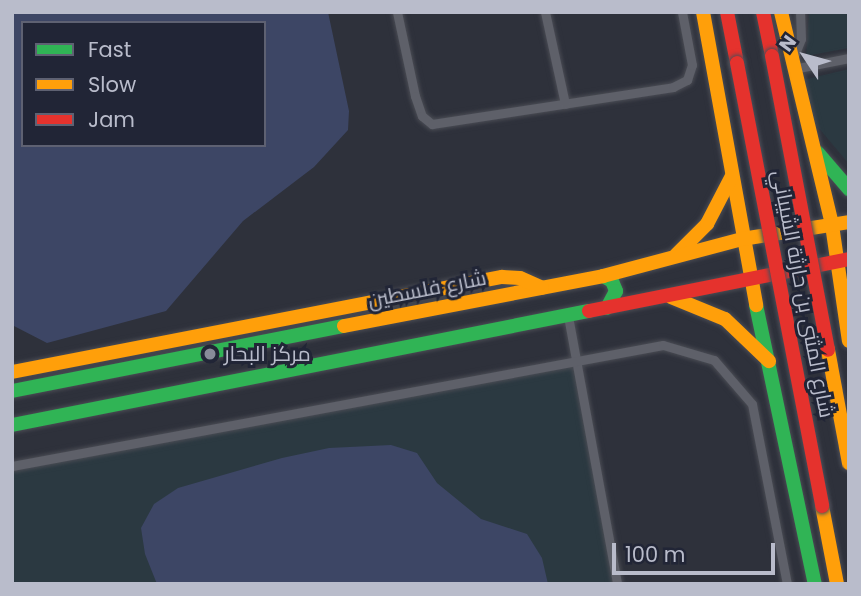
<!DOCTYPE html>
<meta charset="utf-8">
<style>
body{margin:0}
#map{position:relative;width:861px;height:596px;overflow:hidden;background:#2e313b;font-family:Poppins,Cairo,sans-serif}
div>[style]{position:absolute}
.green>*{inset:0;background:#2b3941}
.water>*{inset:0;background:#3d4665}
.roads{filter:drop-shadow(0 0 2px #4a4c54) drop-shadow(0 0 2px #4a4c54)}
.street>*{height:9px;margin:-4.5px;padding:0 4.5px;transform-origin:4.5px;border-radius:4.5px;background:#5e6069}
.fast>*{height:14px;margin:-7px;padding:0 7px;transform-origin:7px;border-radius:7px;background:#30b455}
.slow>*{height:14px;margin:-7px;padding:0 7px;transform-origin:7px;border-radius:7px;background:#ff9f0a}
.jam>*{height:14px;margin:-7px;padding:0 7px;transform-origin:7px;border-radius:7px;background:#e5322d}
.bridges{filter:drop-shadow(0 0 2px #4c4e58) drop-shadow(0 0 2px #4c4e58)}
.slow-bridge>*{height:14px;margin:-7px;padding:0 7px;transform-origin:7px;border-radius:7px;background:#ff9f0a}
.jam-bridge>*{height:14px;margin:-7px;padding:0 7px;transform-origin:7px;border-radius:7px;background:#e5322d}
.dots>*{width:19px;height:19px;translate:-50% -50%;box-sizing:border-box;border:4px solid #212536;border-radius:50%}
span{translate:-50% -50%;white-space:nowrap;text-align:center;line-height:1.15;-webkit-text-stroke:6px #212536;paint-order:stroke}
.street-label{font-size:21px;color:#b9bccb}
.poi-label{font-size:21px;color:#b9bccb}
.left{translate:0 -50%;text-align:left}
.frame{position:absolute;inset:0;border:14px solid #b9bccb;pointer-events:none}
.legend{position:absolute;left:21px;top:21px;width:245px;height:126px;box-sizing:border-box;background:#212536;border:2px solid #5e6172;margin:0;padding:9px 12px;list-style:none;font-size:21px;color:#b9bccb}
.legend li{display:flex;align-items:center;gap:14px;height:35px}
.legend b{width:35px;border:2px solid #5e6172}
.north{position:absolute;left:770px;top:21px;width:70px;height:70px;-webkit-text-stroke:5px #212536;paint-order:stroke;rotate:306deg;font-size:19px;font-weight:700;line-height:28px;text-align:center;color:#b9bccb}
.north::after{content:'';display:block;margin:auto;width:24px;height:32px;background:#b9bccb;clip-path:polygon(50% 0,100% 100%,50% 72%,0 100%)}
.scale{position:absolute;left:612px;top:543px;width:163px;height:32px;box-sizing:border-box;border:4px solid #b9bccb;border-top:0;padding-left:9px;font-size:21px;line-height:24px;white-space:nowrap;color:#b9bccb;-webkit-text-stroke:5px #212536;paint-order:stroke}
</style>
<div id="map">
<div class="green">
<div style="clip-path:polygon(809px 12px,849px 12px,849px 48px,806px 56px)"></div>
<div style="clip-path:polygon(849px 69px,849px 164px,811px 119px,803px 80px)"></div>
<div style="clip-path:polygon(578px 366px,622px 584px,12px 584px,12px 464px)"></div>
</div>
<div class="water">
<div style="clip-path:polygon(evenodd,12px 12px,328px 12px,349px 111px,348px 130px,314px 167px,243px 221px,166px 311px,47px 343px,12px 325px,12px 12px,23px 23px,264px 23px,264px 145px,23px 145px,23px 23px)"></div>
<div style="clip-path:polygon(391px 445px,417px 453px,437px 483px,481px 519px,527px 534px,542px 558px,548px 584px,157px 584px,145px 554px,141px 528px,154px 504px,178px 488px,282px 458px,329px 448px)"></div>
</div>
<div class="roads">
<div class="street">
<div style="left:397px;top:12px;width:86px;rotate:77.9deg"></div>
<div style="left:415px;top:96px;width:21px;rotate:71deg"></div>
<div style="left:422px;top:116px;width:13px;rotate:39deg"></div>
<div style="left:432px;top:124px;width:244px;rotate:-8.7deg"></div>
<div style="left:673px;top:87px;width:16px;rotate:-27deg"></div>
<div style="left:687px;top:80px;width:16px;rotate:-72deg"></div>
<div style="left:692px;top:65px;width:54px;rotate:-100.7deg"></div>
<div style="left:545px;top:12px;width:94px;rotate:77.7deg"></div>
<div style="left:792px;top:61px;width:24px;rotate:-68deg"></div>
<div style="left:801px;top:39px;width:27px;rotate:-92deg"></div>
<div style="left:793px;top:69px;width:57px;rotate:-11.1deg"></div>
<div style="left:568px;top:316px;width:272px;rotate:79.6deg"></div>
<div style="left:12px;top:466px;width:662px;rotate:-10.53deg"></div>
<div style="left:663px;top:345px;width:53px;rotate:16.4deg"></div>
<div style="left:714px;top:360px;width:58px;rotate:49.2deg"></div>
<div style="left:752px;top:404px;width:183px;rotate:79deg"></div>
</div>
<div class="fast">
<div style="left:818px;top:153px;width:48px;rotate:49.3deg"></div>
<div style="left:603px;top:276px;width:10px;rotate:29deg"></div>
<div style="left:612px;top:281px;width:11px;rotate:68deg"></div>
<div style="left:616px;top:291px;width:19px;rotate:118deg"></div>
<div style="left:756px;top:305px;width:285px;rotate:78.1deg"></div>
<div style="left:12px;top:391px;width:338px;rotate:-11.1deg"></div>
<div style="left:12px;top:425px;width:588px;rotate:-11.18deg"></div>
</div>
<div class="slow">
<div style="left:703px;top:12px;width:298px;rotate:79.7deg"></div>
<div style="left:781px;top:12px;width:219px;rotate:76.5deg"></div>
<div style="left:832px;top:225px;width:117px;rotate:81.7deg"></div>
<div style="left:676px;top:255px;width:44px;rotate:-45deg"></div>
<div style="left:707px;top:224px;width:54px;rotate:-62.5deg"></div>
<div style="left:671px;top:297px;width:58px;rotate:22.2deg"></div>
<div style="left:725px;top:319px;width:61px;rotate:43.7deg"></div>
<div style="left:344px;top:326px;width:264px;rotate:-10.9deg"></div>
<div style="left:603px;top:276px;width:144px;rotate:-14.9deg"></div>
<div style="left:742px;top:239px;width:108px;rotate:-9deg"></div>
<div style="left:12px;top:372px;width:499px;rotate:-11deg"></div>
<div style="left:502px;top:277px;width:18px;rotate:3deg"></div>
<div style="left:520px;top:278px;width:24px;rotate:24deg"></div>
<div style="left:822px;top:506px;width:79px;rotate:79.1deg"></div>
</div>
<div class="jam">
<div style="left:727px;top:12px;width:52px;rotate:78.9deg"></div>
<div style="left:763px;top:12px;width:45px;rotate:78.4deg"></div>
<div style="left:589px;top:311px;width:265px;rotate:-11.3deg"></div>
</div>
</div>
<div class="bridges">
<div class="slow-bridge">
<div style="left:828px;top:350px;width:115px;rotate:79.5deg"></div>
</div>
<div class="jam-bridge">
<div style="left:772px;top:56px;width:299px;rotate:79.2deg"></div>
<div style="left:737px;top:63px;width:451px;rotate:79.1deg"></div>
</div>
</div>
<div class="dots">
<div style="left:210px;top:354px;background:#888b99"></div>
</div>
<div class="street-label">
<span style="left:427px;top:289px;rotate:-11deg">شارع فلسطين</span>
<span style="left:803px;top:294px;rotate:79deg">شارع المثنى بن حارثة الشيباني</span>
</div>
<div class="poi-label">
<span class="left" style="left:224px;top:354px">مركز البحار</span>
</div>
<div class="frame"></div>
<ul class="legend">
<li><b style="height:9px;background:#30b455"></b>Fast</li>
<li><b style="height:9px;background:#ff9f0a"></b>Slow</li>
<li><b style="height:9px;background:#e5322d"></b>Jam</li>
</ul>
<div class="north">N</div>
<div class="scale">100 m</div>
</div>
